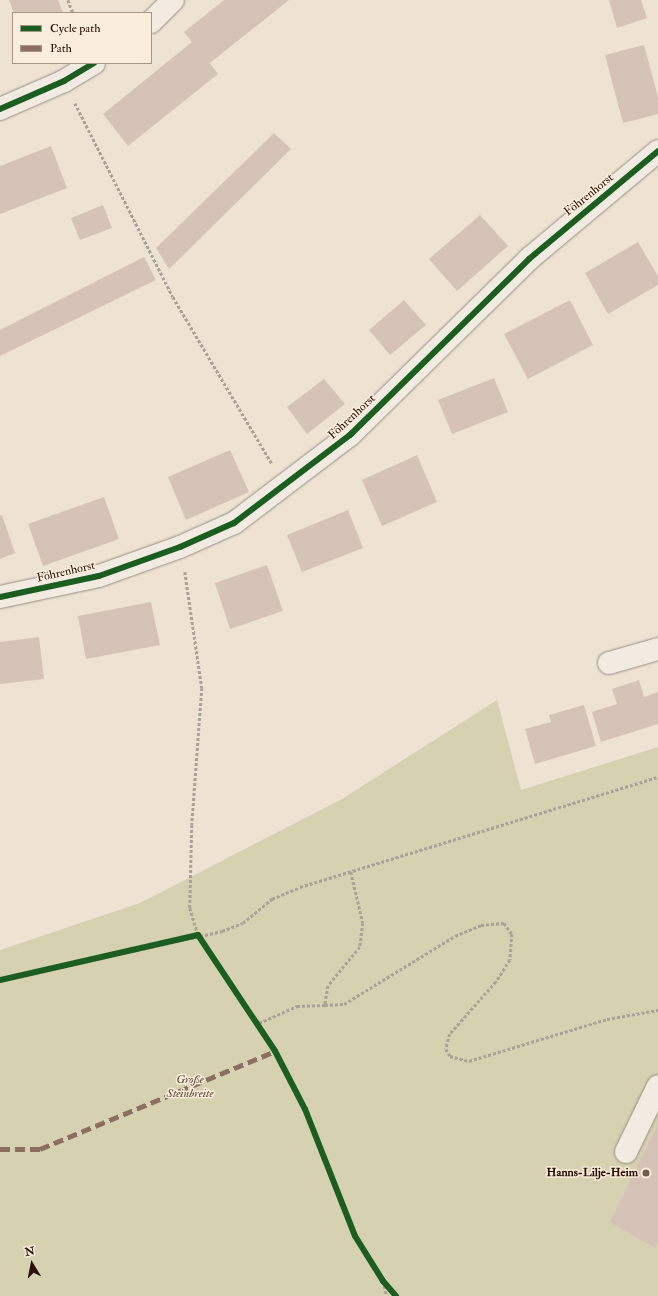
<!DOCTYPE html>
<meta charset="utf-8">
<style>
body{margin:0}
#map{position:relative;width:658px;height:1296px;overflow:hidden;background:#eee3d3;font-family:"IM FELL Double Pica",serif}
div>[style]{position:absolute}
.green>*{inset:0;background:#d6d1b0}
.building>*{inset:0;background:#d5c3b8}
.path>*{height:2.5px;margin-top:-1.25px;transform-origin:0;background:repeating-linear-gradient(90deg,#a8a29a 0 3px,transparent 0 5px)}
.roads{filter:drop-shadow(0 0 1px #988e84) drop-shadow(0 0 1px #988e84)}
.minor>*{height:22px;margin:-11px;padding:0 11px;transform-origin:11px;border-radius:11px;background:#f1ebe2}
.quiet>*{height:5px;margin-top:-2.5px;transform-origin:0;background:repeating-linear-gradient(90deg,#8d6e63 0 10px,transparent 0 15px)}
.cycleway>*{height:6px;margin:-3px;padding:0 3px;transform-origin:3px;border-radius:3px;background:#1b5e20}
.dots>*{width:11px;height:11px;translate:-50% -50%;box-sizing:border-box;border:2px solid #fbeddb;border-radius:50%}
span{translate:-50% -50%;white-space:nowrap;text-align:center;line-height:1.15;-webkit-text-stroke:3px #fbeddb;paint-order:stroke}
.street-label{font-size:12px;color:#2a1005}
.park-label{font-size:12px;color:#5f4f37;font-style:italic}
.poi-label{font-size:12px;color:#2a1005;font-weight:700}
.right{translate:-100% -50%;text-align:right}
.legend{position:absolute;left:12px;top:12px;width:140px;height:52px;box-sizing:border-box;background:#fbeddb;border:1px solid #a79585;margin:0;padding:5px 7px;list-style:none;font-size:12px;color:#2a1005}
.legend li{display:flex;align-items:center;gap:8px;height:20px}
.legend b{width:20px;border:1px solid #a79585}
.north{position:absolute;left:12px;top:1244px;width:40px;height:40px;-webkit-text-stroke:3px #fbeddb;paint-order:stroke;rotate:350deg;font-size:11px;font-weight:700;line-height:16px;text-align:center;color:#2a1005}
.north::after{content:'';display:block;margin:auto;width:14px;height:18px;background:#2a1005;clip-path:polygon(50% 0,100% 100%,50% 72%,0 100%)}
</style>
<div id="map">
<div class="green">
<div style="clip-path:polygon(497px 700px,521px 790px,658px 747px,658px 1296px,0 1296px,0 950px,140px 903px,342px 799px)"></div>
</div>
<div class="building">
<div style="clip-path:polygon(9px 0,58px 0,63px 13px,14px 13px)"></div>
<div style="clip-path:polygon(224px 0,289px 0,210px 63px,218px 74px,128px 146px,103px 114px,192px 42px,184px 32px)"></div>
<div style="clip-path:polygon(609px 0,641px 0,647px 18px,617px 28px)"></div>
<div style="clip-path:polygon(644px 45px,658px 97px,658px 114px,623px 123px,605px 55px)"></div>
<div style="clip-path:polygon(274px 133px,291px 149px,169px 269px,156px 248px)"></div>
<div style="clip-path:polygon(51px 146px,67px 188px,0 214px,0 166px)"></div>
<div style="clip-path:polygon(103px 205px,112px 228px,80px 240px,71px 218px)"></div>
<div style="clip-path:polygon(480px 215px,508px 246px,457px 291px,429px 259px)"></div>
<div style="clip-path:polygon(638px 242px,658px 276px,658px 285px,608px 314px,585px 273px)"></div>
<div style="clip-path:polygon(144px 257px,156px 280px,0 356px,0 330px)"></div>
<div style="clip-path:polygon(404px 300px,426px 325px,390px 355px,369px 330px)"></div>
<div style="clip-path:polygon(570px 300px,593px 345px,528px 379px,504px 334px)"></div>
<div style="clip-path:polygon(494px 378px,508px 412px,452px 434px,438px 400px)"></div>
<div style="clip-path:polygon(324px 379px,345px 404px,307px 434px,287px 407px)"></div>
<div style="clip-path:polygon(230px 450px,249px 492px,186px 520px,168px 477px)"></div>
<div style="clip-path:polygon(417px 455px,437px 502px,382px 526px,362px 480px)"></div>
<div style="clip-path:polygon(104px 497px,119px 539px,43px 566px,28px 524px)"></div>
<div style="clip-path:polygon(348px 510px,363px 548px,302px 572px,287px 535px)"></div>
<div style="clip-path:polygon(2px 515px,15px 553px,0 559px,0 516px)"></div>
<div style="clip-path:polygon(267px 565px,283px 611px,230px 629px,215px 583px)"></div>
<div style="clip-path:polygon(151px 602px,160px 645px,86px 659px,78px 616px)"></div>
<div style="clip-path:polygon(39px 637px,44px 679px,0 684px,0 642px)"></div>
<div style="clip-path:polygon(639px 680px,644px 697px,658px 692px,658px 724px,601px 742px,592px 712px,617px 704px,612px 689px)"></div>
<div style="clip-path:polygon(584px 705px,596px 746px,535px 764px,525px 729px,551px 722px,549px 715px)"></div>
<div style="clip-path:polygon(658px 1124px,658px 1242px,655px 1248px,610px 1222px)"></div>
</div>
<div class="path">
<div style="left:68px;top:0;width:14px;rotate:69deg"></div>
<div style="left:75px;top:103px;width:217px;rotate:63.2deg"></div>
<div style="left:173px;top:297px;width:194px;rotate:59.3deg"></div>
<div style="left:185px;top:572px;width:117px;rotate:81.7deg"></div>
<div style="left:202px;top:688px;width:137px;rotate:94.2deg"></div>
<div style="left:192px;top:825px;width:83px;rotate:91.4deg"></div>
<div style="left:190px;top:908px;width:28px;rotate:73deg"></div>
<div style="left:198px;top:935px;width:139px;rotate:56.4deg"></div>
<div style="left:275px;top:1051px;width:65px;rotate:62.7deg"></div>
<div style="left:305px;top:1109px;width:136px;rotate:68.5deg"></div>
<div style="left:355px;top:1236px;width:53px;rotate:58.1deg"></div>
<div style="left:383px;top:1281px;width:20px;rotate:49deg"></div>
<div style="left:351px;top:872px;width:52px;rotate:76.8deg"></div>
<div style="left:363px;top:923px;width:24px;rotate:97deg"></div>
<div style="left:360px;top:947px;width:50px;rotate:129.4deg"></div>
<div style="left:328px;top:986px;width:19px;rotate:99deg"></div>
<div style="left:325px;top:1005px;width:19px;rotate:-3deg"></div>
<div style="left:344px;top:1004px;width:130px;rotate:-31.5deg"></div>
<div style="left:455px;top:936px;width:28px;rotate:-23deg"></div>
<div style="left:481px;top:925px;width:23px;rotate:-5deg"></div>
<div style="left:504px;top:923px;width:14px;rotate:54deg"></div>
<div style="left:512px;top:934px;width:26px;rotate:94deg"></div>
<div style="left:510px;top:960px;width:26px;rotate:122deg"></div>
<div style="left:496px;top:982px;width:69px;rotate:131.5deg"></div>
<div style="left:450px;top:1034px;width:16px;rotate:105deg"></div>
<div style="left:446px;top:1049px;width:8px;rotate:60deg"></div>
<div style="left:450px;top:1056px;width:20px;rotate:15deg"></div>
<div style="left:469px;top:1061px;width:144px;rotate:-16.9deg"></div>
<div style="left:607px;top:1019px;width:52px;rotate:-10deg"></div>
<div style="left:0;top:980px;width:227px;rotate:-12.4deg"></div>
<div style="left:222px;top:931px;width:22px;rotate:-21deg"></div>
<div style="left:243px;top:923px;width:38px;rotate:-40deg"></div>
<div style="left:272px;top:899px;width:30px;rotate:-23deg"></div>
<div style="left:300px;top:887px;width:375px;rotate:-17.1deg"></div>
<div style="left:259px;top:1023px;width:42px;rotate:-24.1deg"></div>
<div style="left:297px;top:1006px;width:28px;rotate:-2deg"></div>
<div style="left:383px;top:1281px;width:16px;rotate:75deg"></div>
</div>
<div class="roads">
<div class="minor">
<div style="left:151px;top:22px;width:31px;rotate:-45deg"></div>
<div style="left:0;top:109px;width:70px;rotate:-23.6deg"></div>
<div style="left:64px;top:81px;width:35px;rotate:-31deg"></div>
<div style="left:0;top:597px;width:101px;rotate:-12deg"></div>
<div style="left:99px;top:576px;width:86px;rotate:-19.7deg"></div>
<div style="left:180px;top:547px;width:59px;rotate:-24deg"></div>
<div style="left:234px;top:523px;width:146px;rotate:-37.2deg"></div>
<div style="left:350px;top:435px;width:251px;rotate:-44.5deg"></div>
<div style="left:529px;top:259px;width:168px;rotate:-39.9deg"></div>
<div style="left:609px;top:663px;width:51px;rotate:-15.9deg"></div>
<div style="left:626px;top:1152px;width:73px;rotate:-64.1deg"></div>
</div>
</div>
<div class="quiet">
<div style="left:0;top:1149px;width:40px"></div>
<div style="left:40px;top:1149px;width:255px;rotate:-22.6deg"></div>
</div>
<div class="cycleway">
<div style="left:0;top:109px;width:70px;rotate:-23.6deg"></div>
<div style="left:64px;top:81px;width:35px;rotate:-31deg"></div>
<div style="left:0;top:597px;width:101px;rotate:-12deg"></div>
<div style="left:99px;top:576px;width:86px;rotate:-19.7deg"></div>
<div style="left:180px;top:547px;width:59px;rotate:-24deg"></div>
<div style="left:234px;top:523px;width:146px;rotate:-37.2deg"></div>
<div style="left:350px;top:435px;width:251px;rotate:-44.5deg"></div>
<div style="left:529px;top:259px;width:168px;rotate:-39.9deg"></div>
<div style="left:0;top:980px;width:203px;rotate:-12.8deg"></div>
<div style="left:198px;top:935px;width:139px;rotate:56.4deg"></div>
<div style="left:275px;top:1051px;width:65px;rotate:62.7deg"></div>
<div style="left:305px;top:1109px;width:136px;rotate:68.5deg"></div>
<div style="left:355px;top:1236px;width:53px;rotate:58.1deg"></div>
<div style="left:383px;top:1281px;width:20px;rotate:49deg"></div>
</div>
<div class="dots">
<div style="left:646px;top:1173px;background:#6f5a4d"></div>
</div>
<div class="street-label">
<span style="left:589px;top:195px;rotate:-39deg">Föhrenhorst</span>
<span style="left:352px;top:417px;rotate:-43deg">Föhrenhorst</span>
<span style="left:66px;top:572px;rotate:-13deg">Föhrenhorst</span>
</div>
<div class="park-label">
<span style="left:190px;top:1087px">Große<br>Steinbreite</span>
</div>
<div class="poi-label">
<span class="right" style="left:638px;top:1173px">Hanns-Lilje-Heim</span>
</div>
<ul class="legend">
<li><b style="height:5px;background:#1b5e20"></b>Cycle path</li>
<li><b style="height:5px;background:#8d6e63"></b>Path</li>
</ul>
<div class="north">N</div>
</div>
